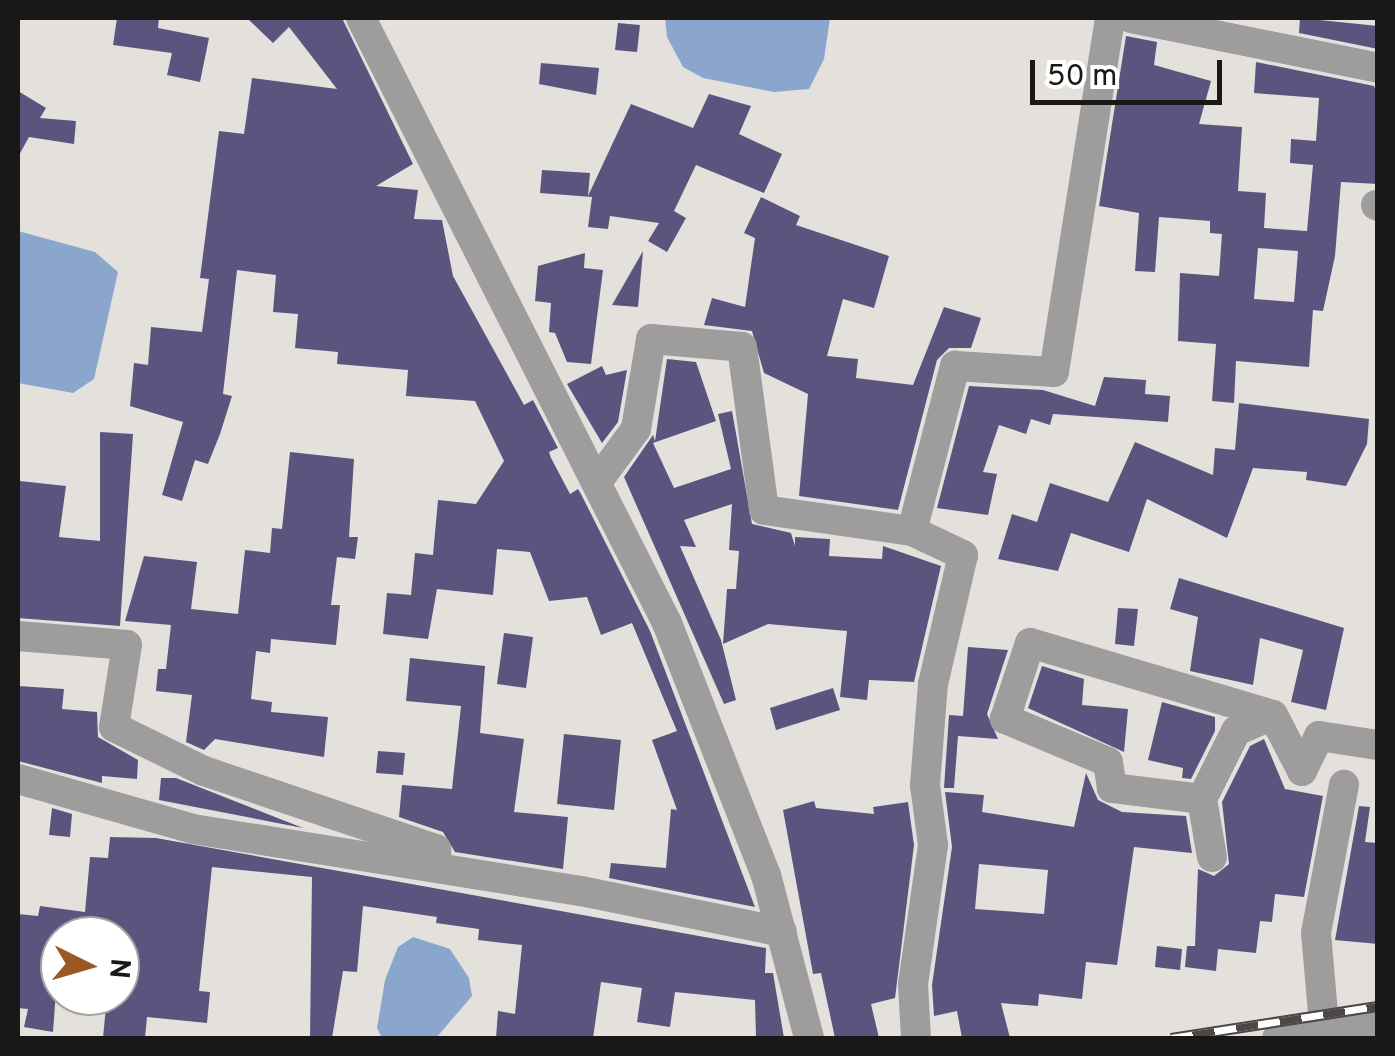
<!DOCTYPE html>
<style>
body{margin:0}
#map{position:relative;width:1395px;height:1056px;overflow:hidden;background:#e4e1dd;font-family:Overpass,sans-serif}
div>[style]{position:absolute}
.water>*{inset:0;background:#8aa6cd}
.building>*{inset:0;background:#59557e}
.minor>*{height:30px;margin:-15px;padding:0 15px;transform-origin:15px;border-radius:15px;background:#9e9c9c}
.rail>*{height:11px;margin-top:-5.5px;transform-origin:0;background:repeating-linear-gradient(90deg,#fff 0 22px,#4b4847 0 44px);box-sizing:border-box;border-block:2px solid #4b4847}
span{translate:-50% -50%;white-space:nowrap;text-align:center;line-height:1.15;-webkit-text-stroke:10px #fff;paint-order:stroke}
.frame{position:absolute;inset:0;border:20px solid #1a1817;pointer-events:none}
.north{position:absolute;left:40px;top:916px;width:100px;height:100px;box-sizing:border-box;background:#fff;border:2px solid #a3a3a2;border-radius:50%;rotate:95deg;font-size:28px;font-weight:700;line-height:40px;text-align:center;color:#1a1817}
.north::after{content:'';display:block;margin:auto;width:35px;height:45px;background:#9a5825;clip-path:polygon(50% 0,100% 100%,50% 72%,0 100%)}
.scale{position:absolute;left:1030px;top:60px;width:192px;height:45px;box-sizing:border-box;border:5px solid #1a1817;border-top:0;padding-left:12px;font-size:30px;line-height:35px;white-space:nowrap;color:#1a1817;-webkit-text-stroke:8px #fff;paint-order:stroke}
</style>
<div id="map">
<div class="water">
<div style="clip-path:polygon(665px 18px,830px 18px,824px 59px,809px 89px,774px 92px,703px 78px,683px 67px,667px 37px)"></div>
<div style="clip-path:polygon(18px 231px,95px 252px,118px 272px,94px 379px,73px 393px,18px 383px)"></div>
<div style="clip-path:polygon(413px 937px,450px 949px,469px 978px,472px 996px,436px 1038px,382px 1038px,377px 1028px,385px 980px,398px 947px)"></div>
</div>
<div class="building">
<div style="clip-path:polygon(117px 18px,159px 18px,158px 28px,209px 38px,200px 82px,167px 75px,172px 53px,113px 45px)"></div>
<div style="clip-path:polygon(247px 18px,342px 18px,413px 164px,376px 186px,418px 190px,414px 219px,442px 220px,453px 276px,524px 405px,533px 400px,558px 448px,549px 452px,551px 458px,570px 494px,578px 489px,581px 494px,650px 631px,755px 907px,609px 878px,611px 863px,666px 868px,671px 809px,677px 810px,652px 740px,677px 731px,632px 623px,601px 635px,587px 597px,549px 601px,530px 552px,497px 549px,493px 595px,437px 589px,428px 639px,383px 634px,387px 593px,411px 595px,415px 553px,433px 555px,438px 500px,476px 504px,504px 461px,475px 401px,406px 396px,408px 370px,337px 364px,338px 352px,295px 348px,298px 314px,273px 312px,276px 275px,237px 270px,223px 394px,232px 396px,220px 434px,208px 464px,195px 460px,182px 501px,162px 495px,183px 422px,130px 406px,134px 363px,148px 365px,151px 327px,202px 332px,209px 279px,200px 278px,219px 131px,244px 134px,252px 78px,337px 89px,289px 27px,273px 43px)"></div>
<div style="clip-path:polygon(1300px 18px,1378px 26px,1378px 49px,1299px 33px)"></div>
<div style="clip-path:polygon(618px 23px,640px 25px,637px 52px,615px 50px)"></div>
<div style="clip-path:polygon(evenodd,1126px 36px,1157px 42px,1154px 65px,1211px 81px,1199px 124px,1242px 127px,1238px 191px,1266px 193px,1264px 228px,1307px 231px,1313px 165px,1290px 163px,1291px 139px,1316px 141px,1319px 98px,1254px 93px,1256px 62px,1374px 86px,1378px 97px,1378px 184px,1341px 182px,1335px 256px,1323px 311px,1313px 310px,1309px 367px,1236px 361px,1234px 403px,1212px 401px,1216px 344px,1178px 341px,1180px 273px,1219px 276px,1222px 234px,1210px 233px,1210px 221px,1159px 217px,1155px 272px,1135px 271px,1139px 213px,1099px 206px,1126px 36px,1258px 248px,1298px 251px,1294px 302px,1254px 299px,1258px 248px)"></div>
<div style="clip-path:polygon(541px 63px,599px 68px,596px 95px,539px 84px)"></div>
<div style="clip-path:polygon(18px 91px,46px 108px,40px 118px,76px 121px,74px 144px,29px 137px,18px 157px)"></div>
<div style="clip-path:polygon(709px 94px,751px 106px,739px 134px,782px 154px,764px 193px,696px 165px,674px 211px,686px 218px,667px 252px,648px 241px,659px 223px,610px 216px,608px 229px,588px 227px,592px 197px,540px 193px,542px 170px,590px 173px,588px 196px,631px 104px,693px 128px)"></div>
<div style="clip-path:polygon(761px 197px,800px 216px,796px 225px,889px 256px,874px 308px,843px 299px,827px 356px,858px 359px,856px 378px,913px 385px,944px 307px,981px 318px,971px 348px,949px 348px,937px 360px,898px 510px,799px 496px,808px 394px,764px 373px,752px 331px,704px 325px,712px 298px,745px 307px,755px 238px,744px 233px)"></div>
<div style="clip-path:polygon(643px 251px,638px 307px,612px 305px)"></div>
<div style="clip-path:polygon(585px 253px,584px 268px,603px 270px,591px 364px,567px 362px,555px 333px,549px 332px,551px 303px,535px 301px,538px 266px)"></div>
<div style="clip-path:polygon(667px 359px,696px 362px,716px 421px,653px 443px,674px 488px,731px 469px,718px 414px,732px 411px,752px 524px,791px 533px,795px 546px,795px 537px,830px 539px,829px 556px,882px 559px,883px 546px,941px 566px,914px 682px,869px 680px,867px 700px,840px 697px,847px 631px,768px 624px,723px 644px,727px 589px,736px 589px,739px 551px,729px 550px,732px 504px,684px 520px,696px 547px,680px 546px,721px 640px,736px 700px,724px 704px,624px 477px,653px 435px,655px 441px)"></div>
<div style="clip-path:polygon(602px 366px,606px 375px,627px 370px,618px 422px,602px 443px,567px 384px)"></div>
<div style="clip-path:polygon(1104px 377px,1146px 380px,1145px 394px,1170px 396px,1168px 422px,1053px 414px,1050px 425px,1031px 419px,1026px 434px,999px 425px,983px 472px,997px 474px,988px 515px,937px 508px,969px 386px,1043px 390px,1095px 406px)"></div>
<div style="clip-path:polygon(1239px 403px,1369px 419px,1367px 444px,1346px 486px,1306px 480px,1307px 472px,1253px 468px,1227px 538px,1147px 499px,1129px 552px,1071px 533px,1058px 571px,998px 559px,1012px 514px,1037px 522px,1050px 483px,1108px 502px,1135px 442px,1213px 475px,1215px 448px,1235px 450px)"></div>
<div style="clip-path:polygon(100px 432px,133px 434px,120px 626px,18px 618px,20px 481px,66px 486px,59px 537px,100px 541px)"></div>
<div style="clip-path:polygon(290px 452px,354px 459px,349px 537px,358px 537px,355px 559px,337px 557px,331px 605px,340px 605px,336px 645px,271px 639px,270px 653px,256px 651px,251px 699px,272px 702px,271px 712px,328px 717px,324px 757px,215px 739px,204px 750px,186px 742px,192px 695px,156px 691px,158px 669px,166px 669px,171px 625px,125px 621px,144px 556px,197px 562px,191px 609px,238px 614px,245px 550px,270px 553px,272px 528px,282px 529px)"></div>
<div style="clip-path:polygon(1179px 578px,1344px 628px,1326px 710px,1291px 702px,1303px 650px,1260px 638px,1253px 685px,1190px 671px,1198px 617px,1170px 609px)"></div>
<div style="clip-path:polygon(1118px 608px,1138px 609px,1134px 646px,1115px 644px)"></div>
<div style="clip-path:polygon(504px 633px,533px 637px,526px 688px,497px 684px)"></div>
<div style="clip-path:polygon(968px 647px,1008px 650px,987px 714px,998px 739px,958px 736px,954px 788px,944px 788px,949px 715px,963px 716px)"></div>
<div style="clip-path:polygon(410px 658px,485px 666px,480px 733px,524px 739px,514px 812px,568px 817px,563px 869px,455px 852px,443px 832px,399px 817px,402px 785px,452px 789px,461px 706px,406px 701px)"></div>
<div style="clip-path:polygon(1042px 666px,1084px 679px,1082px 705px,1128px 709px,1124px 752px,1028px 708px)"></div>
<div style="clip-path:polygon(18px 686px,64px 689px,62px 709px,97px 712px,98px 737px,138px 760px,137px 779px,102px 776px,102px 783px,18px 761px)"></div>
<div style="clip-path:polygon(833px 688px,840px 710px,776px 730px,770px 708px)"></div>
<div style="clip-path:polygon(1162px 702px,1215px 717px,1215px 731px,1191px 779px,1182px 778px,1183px 768px,1148px 760px)"></div>
<div style="clip-path:polygon(564px 734px,621px 740px,614px 810px,557px 804px)"></div>
<div style="clip-path:polygon(1264px 739px,1285px 789px,1323px 796px,1304px 897px,1275px 894px,1272px 922px,1260px 921px,1256px 953px,1218px 949px,1216px 971px,1185px 967px,1187px 946px,1195px 946px,1198px 869px,1214px 876px,1229px 864px,1222px 802px,1250px 746px)"></div>
<div style="clip-path:polygon(378px 751px,405px 753px,403px 775px,376px 773px)"></div>
<div style="clip-path:polygon(evenodd,1086px 773px,1098px 800px,1122px 812px,1186px 816px,1192px 853px,1134px 847px,1117px 965px,1086px 962px,1082px 999px,1039px 994px,1038px 1006px,1001px 1003px,1010px 1038px,962px 1038px,957px 1011px,934px 1016px,932px 985px,952px 847px,945px 792px,984px 795px,982px 812px,1074px 827px,1086px 773px,979px 864px,1048px 870px,1044px 914px,975px 909px,979px 864px)"></div>
<div style="clip-path:polygon(161px 778px,176px 778px,303px 828px,159px 800px)"></div>
<div style="clip-path:polygon(814px 801px,816px 808px,874px 814px,873px 807px,908px 802px,914px 845px,895px 998px,871px 1004px,879px 1038px,835px 1038px,821px 973px,813px 974px,783px 810px)"></div>
<div style="clip-path:polygon(1359px 806px,1370px 807px,1365px 842px,1378px 843px,1378px 944px,1335px 940px)"></div>
<div style="clip-path:polygon(52px 808px,72px 814px,70px 837px,49px 835px)"></div>
<div style="clip-path:polygon(110px 837px,156px 838px,766px 948px,765px 973px,773px 973px,784px 1038px,756px 1038px,755px 1000px,675px 992px,670px 1027px,637px 1022px,642px 988px,601px 982px,593px 1038px,496px 1038px,498px 1011px,515px 1014px,522px 945px,478px 940px,479px 929px,436px 923px,437px 917px,363px 906px,357px 972px,343px 971px,332px 1038px,310px 1038px,312px 877px,212px 867px,199px 991px,210px 992px,207px 1023px,147px 1017px,145px 1038px,103px 1038px,107px 996px,120px 996px,120px 936px,60px 936px,53px 1032px,24px 1027px,28px 1009px,18px 1008px,18px 914px,38px 916px,40px 906px,85px 912px,90px 857px,108px 858px)"></div>
<div style="clip-path:polygon(1157px 946px,1182px 949px,1180px 970px,1155px 967px)"></div>
</div>
<div class="minor">
<div style="left:361px;top:18px;width:678px;rotate:63.17deg"></div>
<div style="left:667px;top:623px;width:271px;rotate:68.6deg"></div>
<div style="left:766px;top:875px;width:169px;rotate:75.2deg"></div>
<div style="left:1131px;top:18px;width:252px;rotate:11.4deg"></div>
<div style="left:1376px;top:205px;width:2px;rotate:27deg"></div>
<div style="left:597px;top:482px;width:66px;rotate:-53.7deg"></div>
<div style="left:636px;top:429px;width:91px;rotate:-80.5deg"></div>
<div style="left:651px;top:339px;width:91px;rotate:5deg"></div>
<div style="left:742px;top:347px;width:164px;rotate:82.3deg"></div>
<div style="left:764px;top:510px;width:149px;rotate:8.1deg"></div>
<div style="left:18px;top:636px;width:109px;rotate:4.7deg"></div>
<div style="left:127px;top:645px;width:83px;rotate:99deg"></div>
<div style="left:114px;top:727px;width:100px;rotate:26.1deg"></div>
<div style="left:204px;top:771px;width:245px;rotate:18.6deg"></div>
<div style="left:436px;top:849px;width:18px;rotate:87deg"></div>
<div style="left:18px;top:779px;width:182px;rotate:15.9deg"></div>
<div style="left:193px;top:829px;width:393px;rotate:9.1deg"></div>
<div style="left:581px;top:891px;width:205px;rotate:11.5deg"></div>
<div style="left:1202px;top:799px;width:76px;rotate:-63.4deg"></div>
<div style="left:1236px;top:731px;width:40px;rotate:-23.4deg"></div>
<div style="left:1212px;top:857px;width:59px;rotate:-99.8deg"></div>
<div style="left:1202px;top:799px;width:91px;rotate:-173deg"></div>
<div style="left:1112px;top:788px;width:26px;rotate:-99deg"></div>
<div style="left:1108px;top:762px;width:112px;rotate:-157.3deg"></div>
<div style="left:1005px;top:719px;width:80px;rotate:-71.8deg"></div>
<div style="left:1030px;top:643px;width:253px;rotate:16.5deg"></div>
<div style="left:1273px;top:715px;width:63px;rotate:62.6deg"></div>
<div style="left:1302px;top:771px;width:39px;rotate:-64deg"></div>
<div style="left:1319px;top:736px;width:60px;rotate:8.7deg"></div>
<div style="left:1323px;top:1013px;width:80px;rotate:-95deg"></div>
<div style="left:1316px;top:933px;width:151px;rotate:-79.3deg"></div>
<div style="left:916px;top:1038px;width:54px;rotate:-93.2deg"></div>
<div style="left:913px;top:984px;width:140px;rotate:-81.8deg"></div>
<div style="left:933px;top:845px;width:61px;rotate:-97.6deg"></div>
<div style="left:925px;top:785px;width:101px;rotate:-85.5deg"></div>
<div style="left:933px;top:684px;width:132px;rotate:-76.9deg"></div>
<div style="left:963px;top:555px;width:56px;rotate:-154.8deg"></div>
<div style="left:912px;top:531px;width:171px;rotate:-75.4deg"></div>
<div style="left:955px;top:366px;width:99px;rotate:3.5deg"></div>
<div style="left:1054px;top:372px;width:358px;rotate:-81deg"></div>
<div style="left:1277px;top:1038px;width:102px;rotate:-7.9deg"></div>
</div>
<div class="rail">
<div style="left:1171px;top:1038px;width:209px;rotate:-8.8deg"></div>
</div>
<div class="frame"></div>
<div class="north">N</div>
<div class="scale">50 m</div>
</div>
